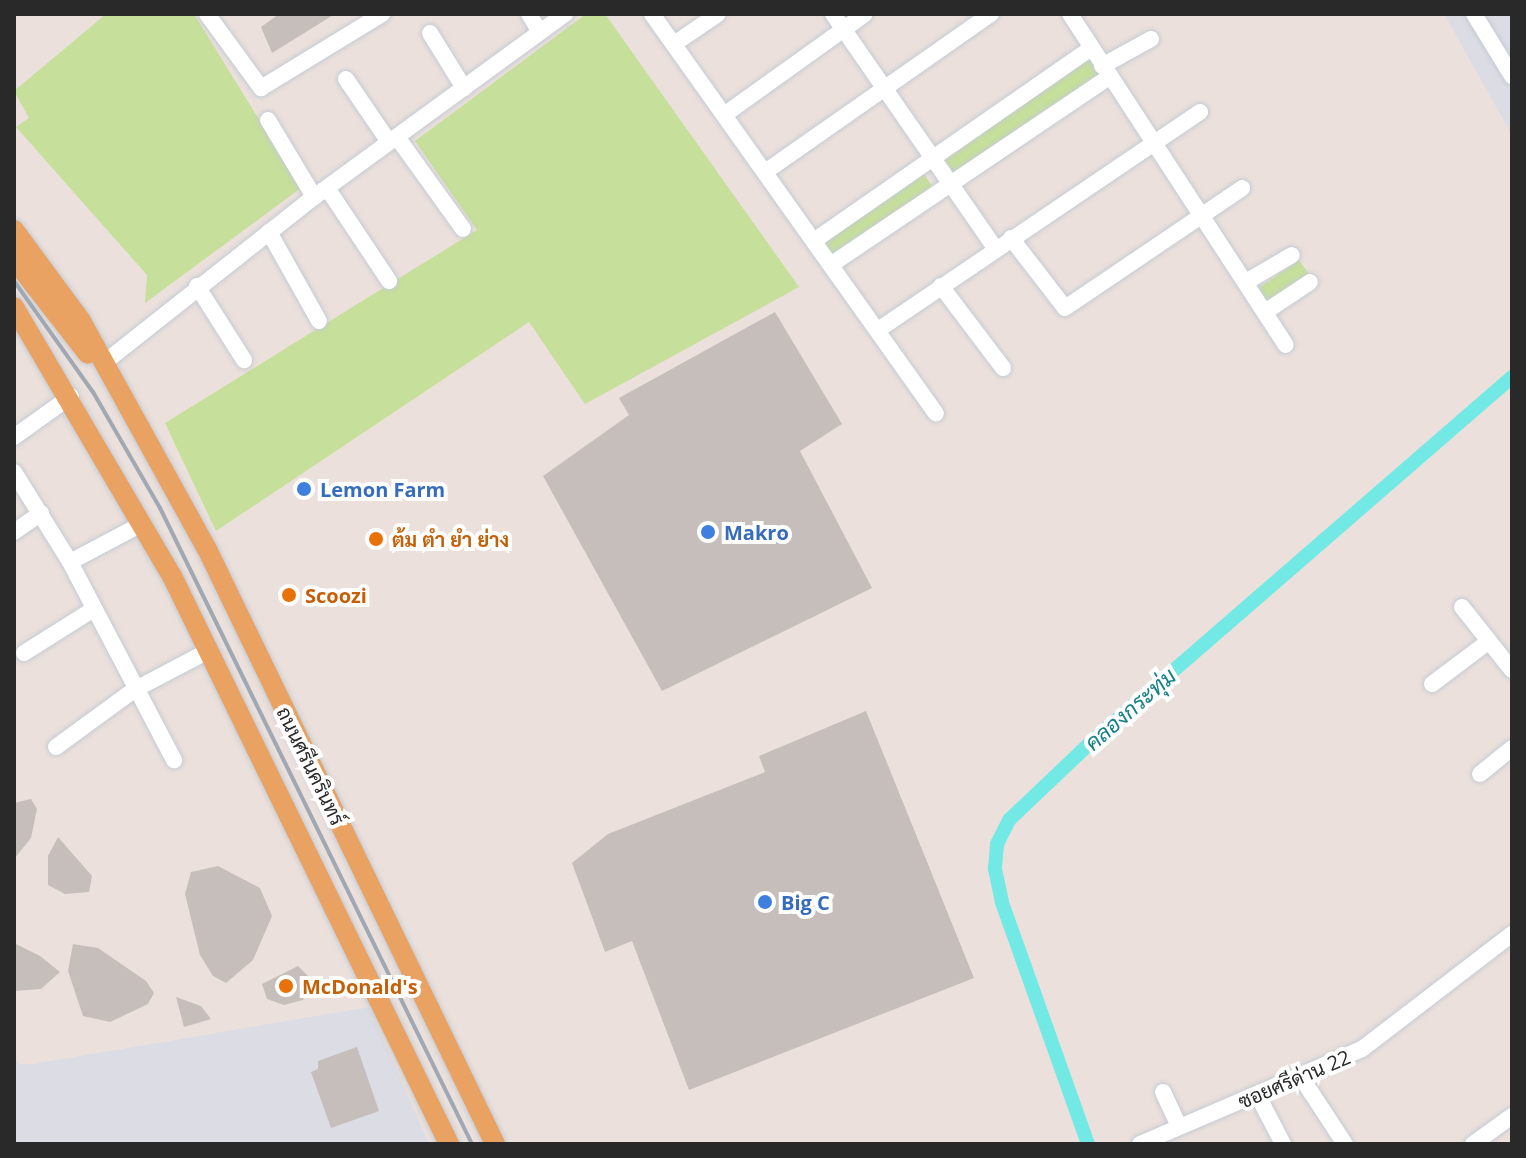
<!DOCTYPE html>
<meta charset="utf-8">
<style>
body{margin:0}
#map{position:relative;width:1526px;height:1158px;overflow:hidden;background:#ebe0dc;font-family:"Open Sans",Sarabun,sans-serif}
div>[style]{position:absolute}
.industrial>*{inset:0;background:#dcdce4}
.green>*{inset:0;background:#c6df9a}
.canal>*{height:14px;margin:-7px;padding:0 7px;transform-origin:7px;border-radius:7px;background:#73e9e5}
.building>*{inset:0;background:#c6bebb}
.roads{filter:drop-shadow(0 0 2px #c4cbd3) drop-shadow(0 0 2px #c4cbd3)}
.minor>*{height:16px;margin:-8px;padding:0 8px;transform-origin:8px;border-radius:8px;background:#fff}
.major>*{height:20px;margin:-10px;padding:0 10px;transform-origin:10px;border-radius:10px;background:#eaa262}
.rail>*{height:4px;margin:-2px;padding:0 2px;transform-origin:2px;border-radius:2px;background:#9fa8b3}
.dots>*{width:22px;height:22px;translate:-50% -50%;box-sizing:border-box;border:4px solid #fff;border-radius:50%}
span{translate:-50% -50%;white-space:nowrap;text-align:center;line-height:1.15;-webkit-text-stroke:8px #fff;paint-order:stroke}
.shop-label{font-size:20px;color:#366cbe;font-weight:700}
.left{translate:0 -50%;text-align:left}
.food-label{font-size:20px;color:#c56008;font-weight:700}
.street-label{font-size:20px;color:#292929}
.water-label{font-size:22px;color:#138186;font-style:italic}
.frame{position:absolute;inset:0;border:16px solid #292929;pointer-events:none}
</style>
<div id="map">
<div class="industrial">
<div style="clip-path:polygon(1444px 14px,1512px 14px,1512px 135px)"></div>
<div style="clip-path:polygon(369px 1007px,429px 1144px,14px 1144px,14px 1057px,19px 1064px,33px 1064px)"></div>
</div>
<div class="green">
<div style="clip-path:polygon(106px 14px,194px 14px,301px 188px,145px 303px,147px 275px,16px 127px,29px 118px,14px 91px)"></div>
<div style="clip-path:polygon(586px 14px,605px 14px,799px 287px,585px 404px,529px 322px,216px 531px,165px 423px,477px 230px,415px 141px)"></div>
<div style="clip-path:polygon(1087px 56px,1101px 75px,956px 176px,943px 157px)"></div>
<div style="clip-path:polygon(924px 174px,934px 189px,833px 257px,824px 242px)"></div>
<div style="clip-path:polygon(1299px 260px,1309px 274px,1267px 303px,1257px 289px)"></div>
</div>
<div class="canal">
<div style="left:1088px;top:1144px;width:257px;rotate:-109.6deg"></div>
<div style="left:1002px;top:902px;width:35px;rotate:-102deg"></div>
<div style="left:995px;top:868px;width:24px;rotate:-85deg"></div>
<div style="left:997px;top:844px;width:27px;rotate:-63deg"></div>
<div style="left:1009px;top:820px;width:112px;rotate:-43.5deg"></div>
<div style="left:1090px;top:743px;width:559px;rotate:-40.94deg"></div>
</div>
<div class="building">
<div style="clip-path:polygon(279px 14px,335px 14px,272px 53px,261px 27px)"></div>
<div style="clip-path:polygon(775px 312px,842px 424px,800px 451px,872px 588px,662px 691px,543px 476px,629px 415px,619px 398px)"></div>
<div style="clip-path:polygon(866px 711px,974px 978px,689px 1090px,632px 941px,605px 952px,572px 863px,608px 834px,765px 772px,759px 756px)"></div>
<div style="clip-path:polygon(31px 799px,37px 809px,31px 838px,14px 859px,14px 803px)"></div>
<div style="clip-path:polygon(58px 837px,92px 876px,89px 892px,65px 894px,48px 885px,48px 856px)"></div>
<div style="clip-path:polygon(218px 866px,260px 888px,272px 916px,253px 960px,226px 983px,213px 976px,200px 955px,185px 894px,191px 872px)"></div>
<div style="clip-path:polygon(14px 943px,40px 956px,60px 972px,41px 989px,14px 991px)"></div>
<div style="clip-path:polygon(73px 944px,98px 948px,146px 981px,154px 993px,148px 1004px,110px 1022px,83px 1016px,68px 971px)"></div>
<div style="clip-path:polygon(298px 966px,310px 978px,303px 1000px,284px 1005px,267px 999px,262px 984px)"></div>
<div style="clip-path:polygon(176px 997px,201px 1006px,211px 1019px,184px 1027px)"></div>
<div style="clip-path:polygon(357px 1047px,379px 1111px,331px 1128px,311px 1072px,318px 1069px,318px 1061px)"></div>
</div>
<div class="roads">
<div class="minor">
<div style="left:207px;top:14px;width:92px;rotate:53.9deg"></div>
<div style="left:261px;top:88px;width:142px;rotate:-31.4deg"></div>
<div style="left:529px;top:14px;width:21px;rotate:59deg"></div>
<div style="left:652px;top:14px;width:490px;rotate:54.6deg"></div>
<div style="left:833px;top:14px;width:285px;rotate:55.3deg"></div>
<div style="left:1070px;top:14px;width:395px;rotate:56.9deg"></div>
<div style="left:1474px;top:14px;width:73px;rotate:58.5deg"></div>
<div style="left:430px;top:33px;width:65px;rotate:58.3deg"></div>
<div style="left:674px;top:44px;width:53px;rotate:-34.3deg"></div>
<div style="left:1102px;top:66px;width:56px;rotate:-28.9deg"></div>
<div style="left:346px;top:79px;width:76px;rotate:55.7deg"></div>
<div style="left:724px;top:115px;width:173px;rotate:-35.6deg"></div>
<div style="left:268px;top:120px;width:90px;rotate:59.1deg"></div>
<div style="left:397px;top:137px;width:113px;rotate:54.3deg"></div>
<div style="left:765px;top:172px;width:276px;rotate:-35deg"></div>
<div style="left:327px;top:188px;width:112px;rotate:56.3deg"></div>
<div style="left:269px;top:232px;width:102px;rotate:60.7deg"></div>
<div style="left:1011px;top:238px;width:88px;rotate:52.4deg"></div>
<div style="left:1065px;top:308px;width:214px;rotate:-34.1deg"></div>
<div style="left:815px;top:240px;width:336px;rotate:-34.8deg"></div>
<div style="left:832px;top:264px;width:334px;rotate:-34deg"></div>
<div style="left:1246px;top:282px;width:53px;rotate:-30.4deg"></div>
<div style="left:197px;top:286px;width:88px;rotate:57.6deg"></div>
<div style="left:941px;top:286px;width:103px;rotate:52.9deg"></div>
<div style="left:1265px;top:312px;width:54px;rotate:-33.7deg"></div>
<div style="left:878px;top:330px;width:389px;rotate:-34.1deg"></div>
<div style="left:105px;top:362px;width:266px;rotate:-38.3deg"></div>
<div style="left:314px;top:197px;width:311px;rotate:-36.1deg"></div>
<div style="left:14px;top:437px;width:70px;rotate:-35.7deg"></div>
<div style="left:14px;top:472px;width:106px;rotate:58.1deg"></div>
<div style="left:70px;top:562px;width:224px;rotate:62.3deg"></div>
<div style="left:14px;top:532px;width:33px;rotate:-35deg"></div>
<div style="left:70px;top:562px;width:79px;rotate:-27.9deg"></div>
<div style="left:1462px;top:607px;width:80px;rotate:51.6deg"></div>
<div style="left:24px;top:653px;width:83px;rotate:-32.2deg"></div>
<div style="left:1432px;top:684px;width:71px;rotate:-37deg"></div>
<div style="left:56px;top:747px;width:97px;rotate:-36.2deg"></div>
<div style="left:134px;top:690px;width:84px;rotate:-27.8deg"></div>
<div style="left:1480px;top:774px;width:41px;rotate:-39.1deg"></div>
<div style="left:1301px;top:1077px;width:80px;rotate:56.7deg"></div>
<div style="left:1163px;top:1092px;width:38px;rotate:65deg"></div>
<div style="left:1257px;top:1094px;width:56px;rotate:62.5deg"></div>
<div style="left:1140px;top:1144px;width:241px;rotate:-23.2deg"></div>
<div style="left:1362px;top:1049px;width:189px;rotate:-37.5deg"></div>
<div style="left:1473px;top:1144px;width:48px;rotate:-35.7deg"></div>
</div>
<div class="major">
<div style="left:14px;top:230px;width:113px;rotate:53.6deg"></div>
<div style="left:81px;top:321px;width:260px;rotate:61.1deg"></div>
<div style="left:207px;top:549px;width:661px;rotate:64.17deg"></div>
<div style="left:14px;top:259px;width:120px;rotate:52.1deg"></div>
<div style="left:14px;top:307px;width:312px;rotate:59.6deg"></div>
<div style="left:172px;top:576px;width:632px;rotate:64deg"></div>
</div>
</div>
<div class="rail">
<div style="left:14px;top:281px;width:136px;rotate:54.6deg"></div>
<div style="left:93px;top:392px;width:134px;rotate:60deg"></div>
<div style="left:160px;top:508px;width:708px;rotate:63.87deg"></div>
</div>
<div class="dots">
<div style="left:304px;top:489px;background:#3f7fe0"></div>
<div style="left:708px;top:532px;background:#3f7fe0"></div>
<div style="left:376px;top:539px;background:#e8710a"></div>
<div style="left:289px;top:595px;background:#e8710a"></div>
<div style="left:765px;top:902px;background:#3f7fe0"></div>
<div style="left:286px;top:986px;background:#e8710a"></div>
</div>
<div class="shop-label">
<span class="left" style="left:320px;top:489px">Lemon Farm</span>
<span class="left" style="left:724px;top:532px">Makro</span>
<span class="left" style="left:781px;top:902px">Big C</span>
</div>
<div class="food-label">
<span class="left" style="left:392px;top:539px">ต้ม ตำ ยำ ย่าง</span>
<span class="left" style="left:305px;top:595px">Scoozi</span>
<span class="left" style="left:302px;top:986px">McDonald's</span>
</div>
<div class="street-label">
<span style="left:311px;top:766px;rotate:64deg">ถนนศรีนครินทร์</span>
<span style="left:1294px;top:1079px;rotate:-23deg">ซอยศรีด่าน 22</span>
</div>
<div class="water-label">
<span style="left:1130px;top:709px;rotate:-41deg">คลองกระทุ่ม</span>
</div>
<div class="frame"></div>
</div>
